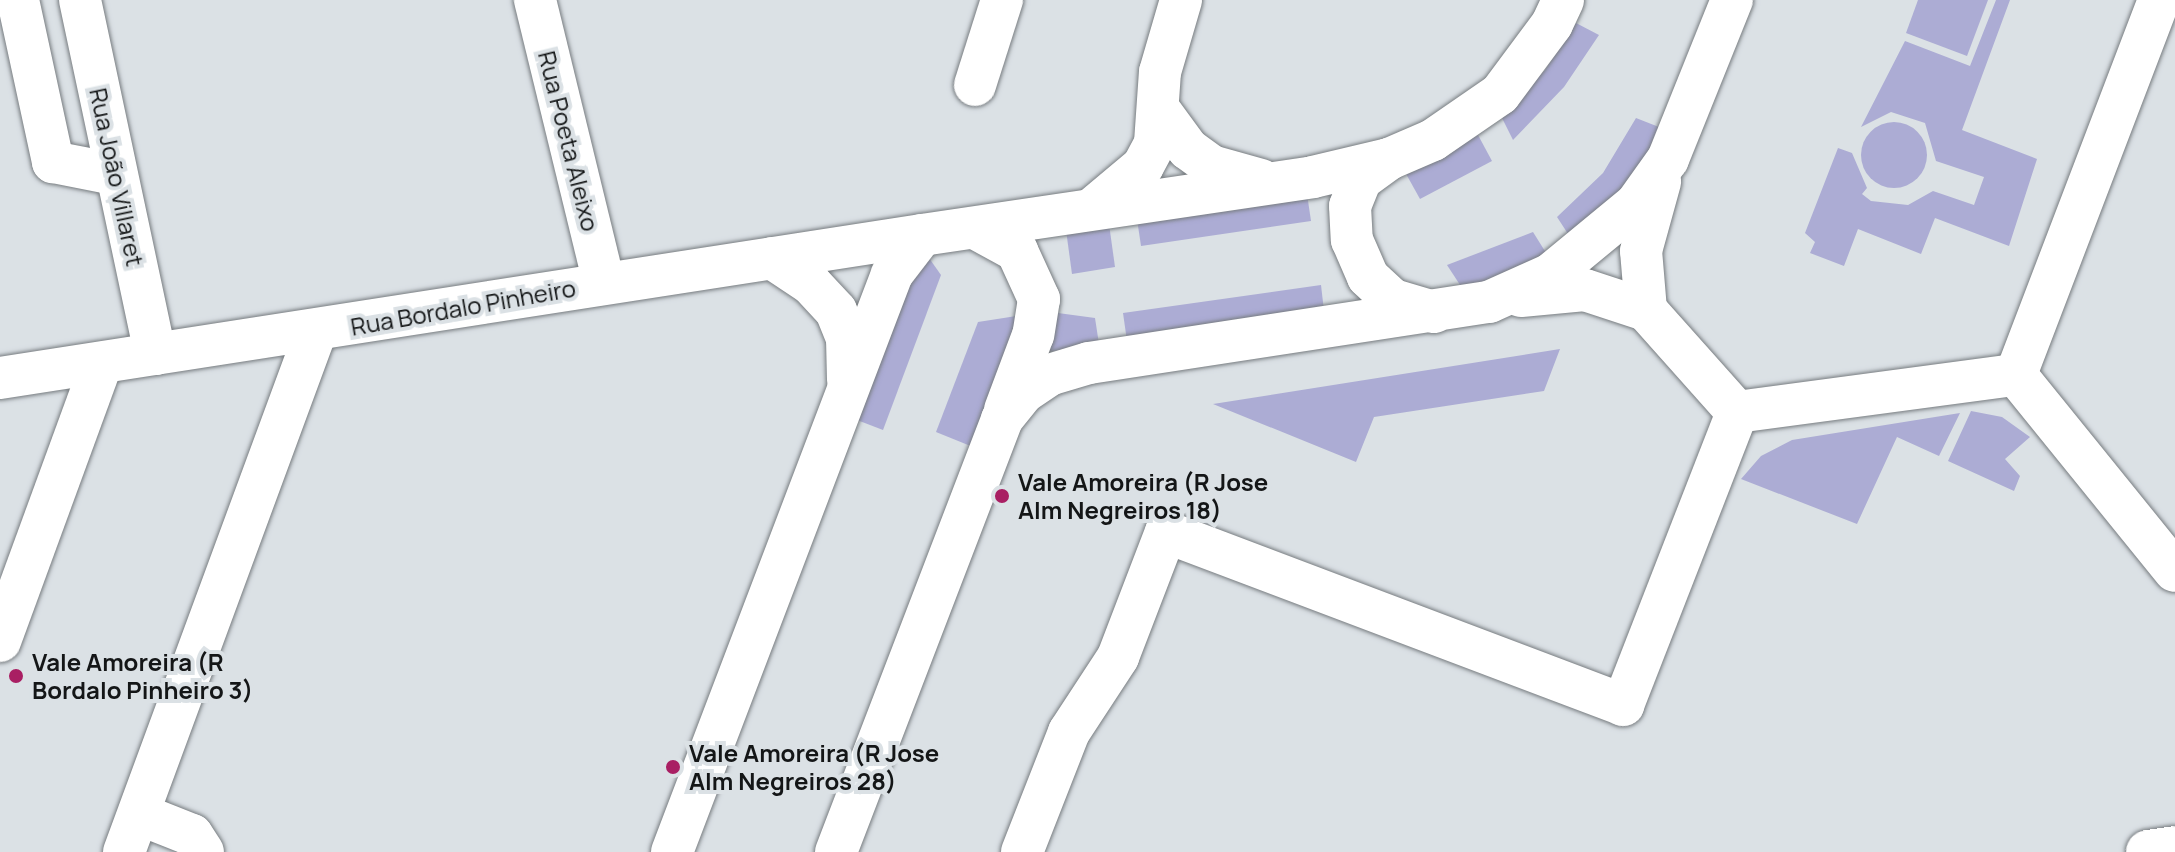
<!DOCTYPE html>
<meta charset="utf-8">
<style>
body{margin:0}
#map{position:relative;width:2175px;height:852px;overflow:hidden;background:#dbe1e5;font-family:Manrope,sans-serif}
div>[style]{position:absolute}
.green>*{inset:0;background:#acacd4}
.round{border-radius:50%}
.roads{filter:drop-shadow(0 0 2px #777c80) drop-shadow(0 0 2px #777c80)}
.minor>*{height:42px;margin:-21px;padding:0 21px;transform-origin:21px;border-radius:21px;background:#fff}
.secondary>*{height:44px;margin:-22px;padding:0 22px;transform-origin:22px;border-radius:22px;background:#fff}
.dots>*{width:22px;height:22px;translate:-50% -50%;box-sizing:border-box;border:4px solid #dbe1e5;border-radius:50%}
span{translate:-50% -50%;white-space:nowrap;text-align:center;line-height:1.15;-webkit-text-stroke:8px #dbe1e5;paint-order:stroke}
.street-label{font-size:24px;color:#141617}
.poi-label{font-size:24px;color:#141617;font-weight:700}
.left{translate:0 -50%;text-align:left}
</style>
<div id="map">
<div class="green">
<div style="clip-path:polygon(1918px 0,1988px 0,1967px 56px,1906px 33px)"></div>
<div style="clip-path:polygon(1996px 0,2010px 0,1962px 130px,2037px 159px,2009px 246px,1935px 218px,1921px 254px,1858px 229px,1844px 266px,1810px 253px,1815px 242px,1805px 233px,1838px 148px,1852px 153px,1867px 188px,1862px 194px,1871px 201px,1908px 205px,1933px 191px,1974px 205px,1984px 177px,1936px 161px,1925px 123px,1891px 112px,1861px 127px,1905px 41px,1970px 66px)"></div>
<div style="clip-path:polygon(1576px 23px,1599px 35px,1564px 87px,1513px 140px,1501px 116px,1545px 70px)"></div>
<div style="clip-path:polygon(1636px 118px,1664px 129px,1627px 187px,1572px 240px,1557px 217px,1603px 173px)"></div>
<div class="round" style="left:1861px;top:122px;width:66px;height:66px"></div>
<div style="clip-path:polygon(1478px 135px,1492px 161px,1420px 199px,1405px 172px)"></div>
<div style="clip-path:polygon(1307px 194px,1311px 221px,1141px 246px,1137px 219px)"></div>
<div style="clip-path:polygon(1109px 224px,1115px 267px,1072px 274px,1066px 230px)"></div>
<div style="clip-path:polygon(1533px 232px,1548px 256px,1464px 291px,1447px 265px)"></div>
<div style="clip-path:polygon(929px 258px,941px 275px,883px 430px,857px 420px,911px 277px)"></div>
<div style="clip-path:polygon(1321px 285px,1324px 311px,1127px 341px,1123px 313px)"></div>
<div style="clip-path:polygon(1058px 313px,1095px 318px,1099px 344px,1047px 352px)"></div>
<div style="clip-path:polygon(1022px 315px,973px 447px,936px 432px,978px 322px)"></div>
<div style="clip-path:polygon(1560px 349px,1544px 391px,1374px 417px,1356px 462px,1213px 404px)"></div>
<div style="clip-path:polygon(1971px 411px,2002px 417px,2030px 437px,2005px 459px,2020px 476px,2014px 491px,1948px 461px)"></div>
<div style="clip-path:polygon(1960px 413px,1939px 456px,1897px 437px,1857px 524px,1741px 479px,1761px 456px,1792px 440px)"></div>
</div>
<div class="roads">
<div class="minor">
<div style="left:18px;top:0;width:166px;rotate:77.8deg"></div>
<div style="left:53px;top:162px;width:63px;rotate:11deg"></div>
<div style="left:80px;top:0;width:362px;rotate:78deg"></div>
<div style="left:535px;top:0;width:291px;rotate:76.3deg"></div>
<div style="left:2159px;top:0;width:401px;rotate:110.9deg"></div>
<div style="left:2016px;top:375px;width:252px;rotate:51deg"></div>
<div style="left:975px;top:85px;width:89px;rotate:-72.4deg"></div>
<div style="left:1161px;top:112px;width:46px;rotate:53.9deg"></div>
<div style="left:1188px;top:149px;width:29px;rotate:36deg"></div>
<div style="left:1211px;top:166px;width:52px;rotate:15.6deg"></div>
<div style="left:1389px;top:159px;width:34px;rotate:144deg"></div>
<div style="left:1361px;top:179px;width:29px;rotate:112deg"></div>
<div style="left:1350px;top:206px;width:34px;rotate:87deg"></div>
<div style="left:1352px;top:240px;width:40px;rotate:66.6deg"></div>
<div style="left:1368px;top:277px;width:34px;rotate:43deg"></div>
<div style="left:1393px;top:300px;width:43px;rotate:16.3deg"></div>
<div style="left:1093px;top:208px;width:65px;rotate:-40deg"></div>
<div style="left:1143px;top:166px;width:26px;rotate:-62deg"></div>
<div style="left:1155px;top:143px;width:71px;rotate:-86deg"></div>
<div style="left:1160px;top:72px;width:75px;rotate:-73.7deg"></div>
<div style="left:977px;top:229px;width:46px;rotate:28.8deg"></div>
<div style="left:1017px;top:251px;width:53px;rotate:65.4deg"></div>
<div style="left:1039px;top:299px;width:36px;rotate:99deg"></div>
<div style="left:1033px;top:335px;width:80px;rotate:110.5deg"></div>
<div style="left:772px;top:258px;width:47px;rotate:33.7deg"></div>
<div style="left:811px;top:284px;width:37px;rotate:47deg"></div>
<div style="left:836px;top:311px;width:29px;rotate:68deg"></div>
<div style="left:847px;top:338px;width:42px;rotate:88.6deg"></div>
<div style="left:1521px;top:296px;width:64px;rotate:-5.4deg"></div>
<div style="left:1585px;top:290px;width:64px;rotate:18.2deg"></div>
<div style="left:1646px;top:310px;width:137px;rotate:48.3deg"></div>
<div style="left:1737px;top:412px;width:281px;rotate:-7.6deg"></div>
<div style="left:1646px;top:310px;width:59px;rotate:-94.8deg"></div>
<div style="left:1641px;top:251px;width:72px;rotate:-74.6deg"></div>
<div style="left:0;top:378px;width:933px;rotate:-8.82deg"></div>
<div style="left:0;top:641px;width:296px;rotate:-69.9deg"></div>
<div style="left:139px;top:814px;width:57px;rotate:21.6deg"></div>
<div style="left:192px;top:835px;width:20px;rotate:57deg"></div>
<div style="left:124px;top:852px;width:552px;rotate:-69.76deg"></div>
<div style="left:672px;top:852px;width:618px;rotate:-69.16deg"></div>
<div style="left:892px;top:274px;width:49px;rotate:-52.4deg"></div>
<div style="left:922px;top:235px;width:395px;rotate:-8.4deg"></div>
<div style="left:1313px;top:177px;width:78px;rotate:-13.3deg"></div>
<div style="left:1389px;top:159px;width:48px;rotate:-23.4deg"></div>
<div style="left:1433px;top:140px;width:81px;rotate:-34.5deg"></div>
<div style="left:1500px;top:94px;width:87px;rotate:-53.4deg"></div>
<div style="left:1552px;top:24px;width:26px;rotate:-65deg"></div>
<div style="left:836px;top:852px;width:464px;rotate:-69deg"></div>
<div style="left:1002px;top:419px;width:35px;rotate:-51deg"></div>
<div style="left:1024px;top:392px;width:30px;rotate:-34deg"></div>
<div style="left:1049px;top:375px;width:42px;rotate:-16.7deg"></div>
<div style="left:1089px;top:363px;width:405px;rotate:-8.7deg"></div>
<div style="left:1489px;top:302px;width:68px;rotate:-24.3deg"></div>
<div style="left:1551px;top:274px;width:110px;rotate:-39.5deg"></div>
<div style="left:1636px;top:204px;width:55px;rotate:-54.6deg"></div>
<div style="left:1668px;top:159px;width:171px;rotate:-68.1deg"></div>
<div style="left:1022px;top:852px;width:129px;rotate:-68.6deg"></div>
<div style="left:1069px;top:732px;width:90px;rotate:-56.8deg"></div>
<div style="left:1118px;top:657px;width:134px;rotate:-69deg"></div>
<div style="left:1166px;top:532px;width:489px;rotate:20.7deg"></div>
<div style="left:1623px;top:705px;width:314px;rotate:-68.7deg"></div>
</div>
<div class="secondary">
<div style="left:2148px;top:852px;width:27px;rotate:-8deg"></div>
</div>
</div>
<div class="dots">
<div style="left:1002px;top:496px;background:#a91f63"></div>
<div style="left:16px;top:676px;background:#a91f63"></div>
<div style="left:673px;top:767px;background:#a91f63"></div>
</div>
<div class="street-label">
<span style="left:569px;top:141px;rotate:76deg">Rua Poeta Aleixo</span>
<span style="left:117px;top:177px;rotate:78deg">Rua João Villaret</span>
<span style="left:463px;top:307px;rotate:-10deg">Rua Bordalo Pinheiro</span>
</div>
<div class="poi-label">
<span class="left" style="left:1018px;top:496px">Vale Amoreira (R Jose<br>Alm Negreiros 18)</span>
<span class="left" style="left:32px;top:676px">Vale Amoreira (R<br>Bordalo Pinheiro 3)</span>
<span class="left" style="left:689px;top:767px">Vale Amoreira (R Jose<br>Alm Negreiros 28)</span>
</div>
</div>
